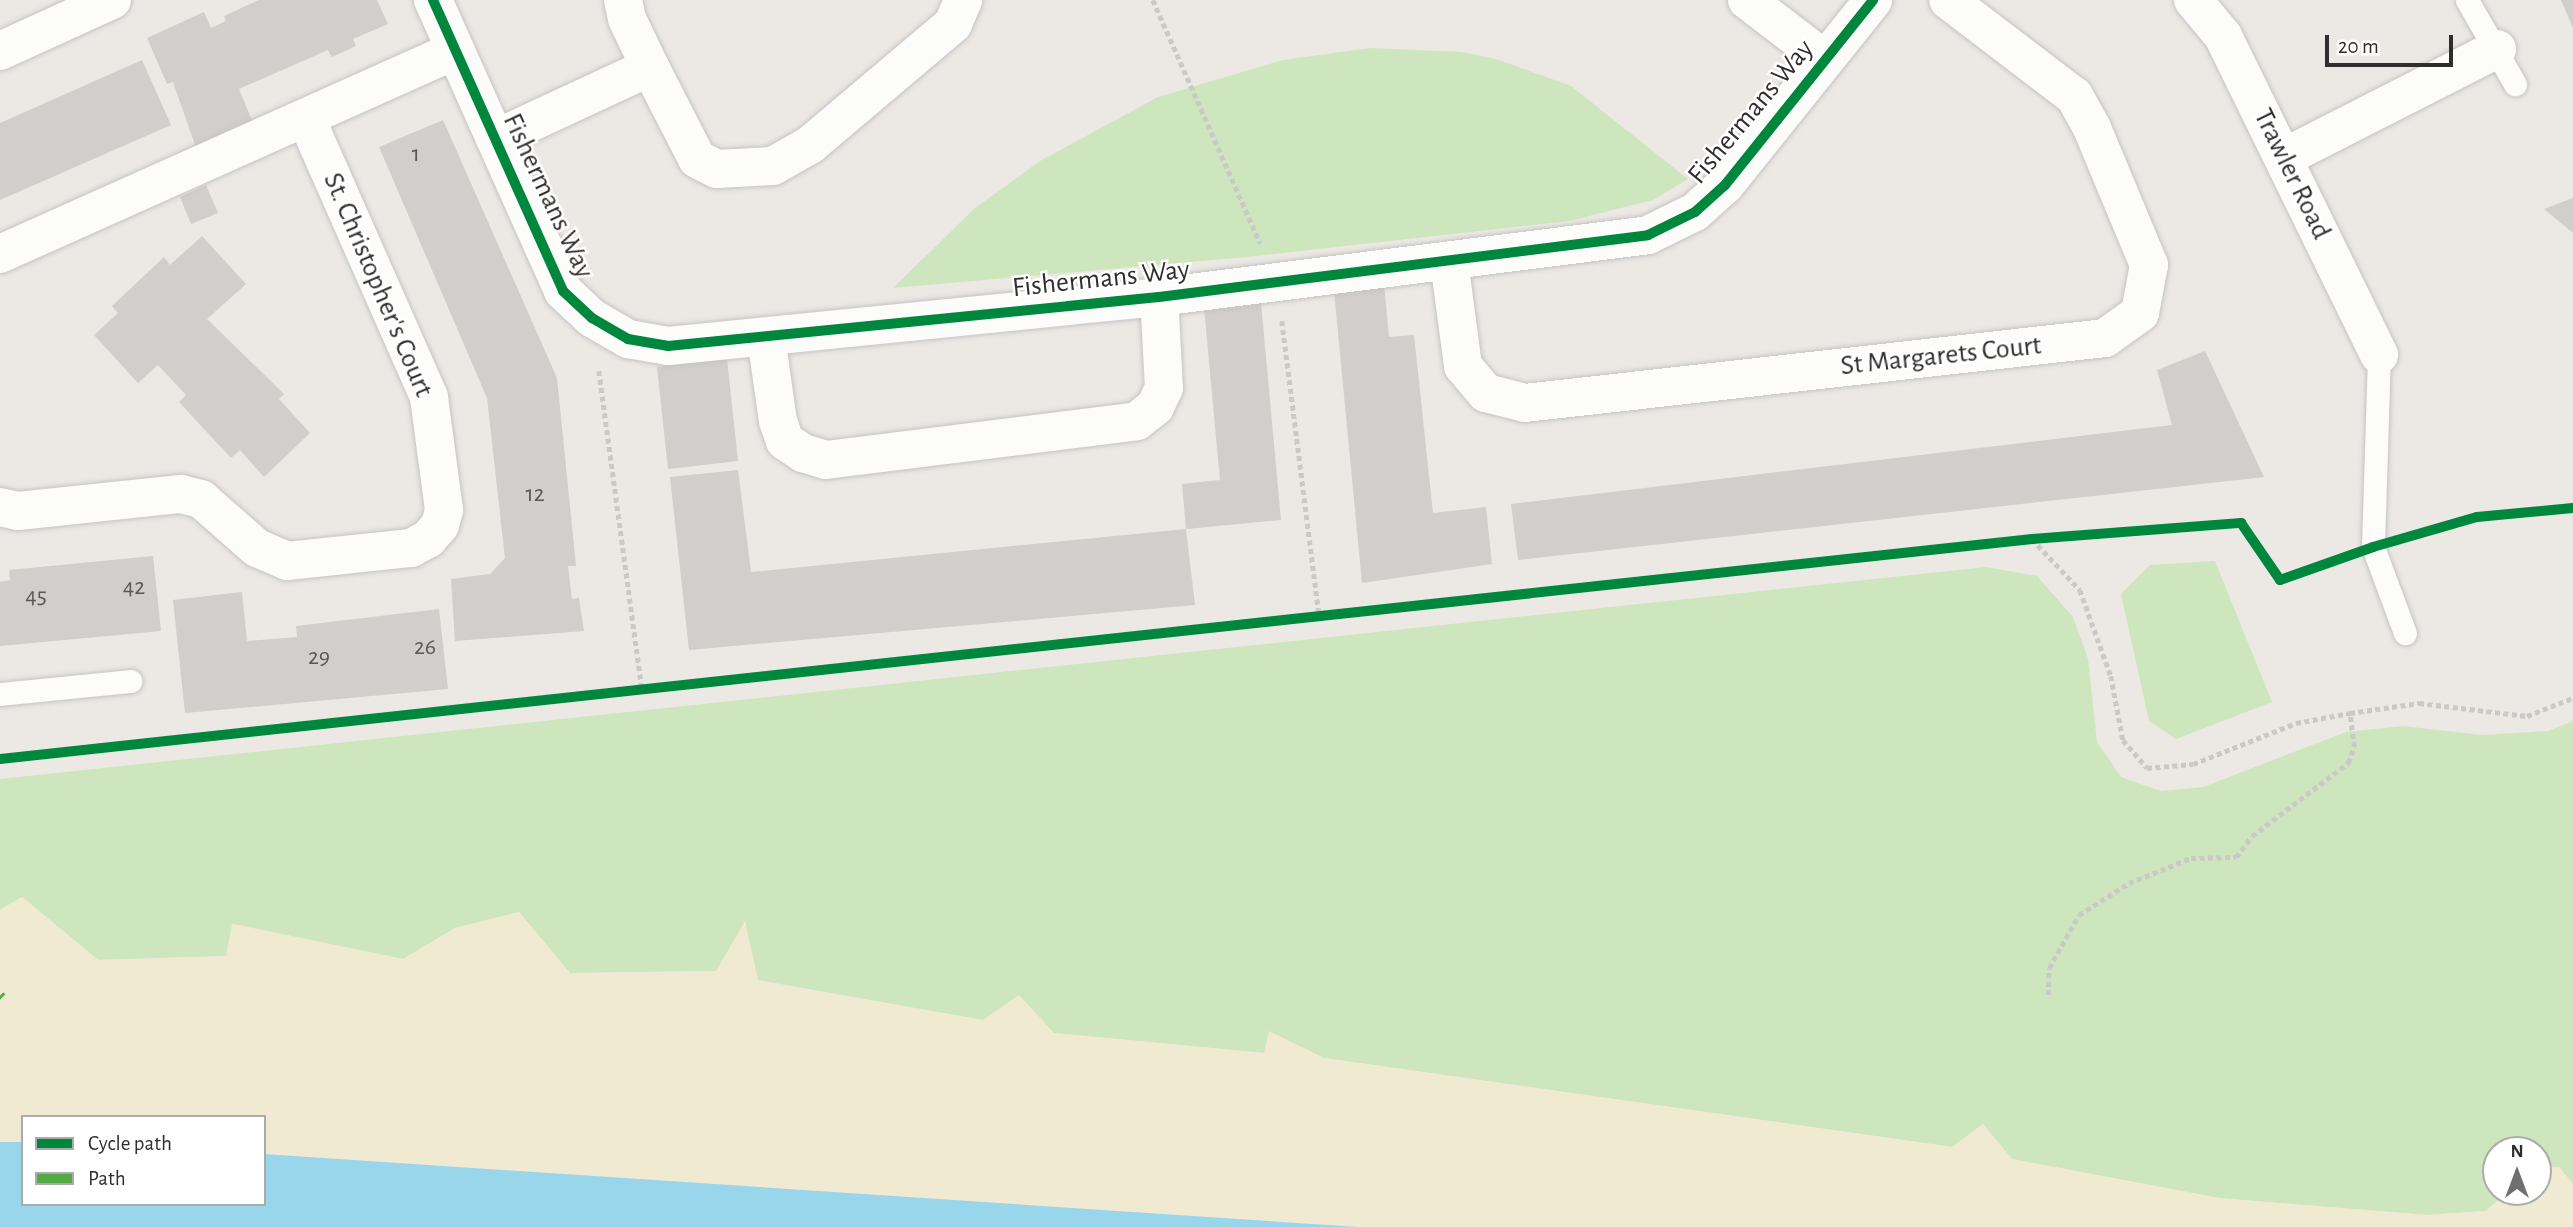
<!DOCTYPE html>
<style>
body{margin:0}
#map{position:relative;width:2573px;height:1227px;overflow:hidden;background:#ece8e4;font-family:"Alegreya Sans",sans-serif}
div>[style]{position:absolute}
.green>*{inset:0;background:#cee6be}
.sand>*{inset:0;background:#f0ead3}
.water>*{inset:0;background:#99d6ec}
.building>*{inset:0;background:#d1cecb}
.path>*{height:4.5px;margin-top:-2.25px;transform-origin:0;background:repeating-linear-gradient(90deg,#c9c9c8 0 5px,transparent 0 8.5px)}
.roads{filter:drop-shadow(0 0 2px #c5c4c5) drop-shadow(0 0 2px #c5c4c5)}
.service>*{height:23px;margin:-11.5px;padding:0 11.5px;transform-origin:11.5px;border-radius:11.5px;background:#fcfcfb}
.minor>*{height:38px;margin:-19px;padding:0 19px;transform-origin:19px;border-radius:19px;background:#fcfcfb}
.quiet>*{height:9px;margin-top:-4.5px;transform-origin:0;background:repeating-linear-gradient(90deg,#54ab44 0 18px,transparent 0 27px)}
.cycleway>*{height:10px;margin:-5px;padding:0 5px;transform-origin:5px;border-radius:5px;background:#00873e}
span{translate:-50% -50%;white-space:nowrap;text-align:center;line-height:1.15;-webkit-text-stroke:5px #fff;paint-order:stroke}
.number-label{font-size:24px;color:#585857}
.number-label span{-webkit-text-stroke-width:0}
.street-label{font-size:28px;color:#2e2e2e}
.legend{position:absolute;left:21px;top:1115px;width:245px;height:91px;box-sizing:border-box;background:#fff;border:2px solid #ababab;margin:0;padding:9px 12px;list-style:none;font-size:21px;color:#2e2e2e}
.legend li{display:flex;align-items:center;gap:14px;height:35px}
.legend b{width:35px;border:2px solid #ababab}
.north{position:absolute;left:2482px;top:1136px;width:70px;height:70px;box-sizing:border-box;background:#fff;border:2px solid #ababab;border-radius:50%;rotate:0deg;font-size:19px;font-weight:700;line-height:28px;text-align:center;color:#2e2e2e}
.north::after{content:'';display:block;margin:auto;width:24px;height:32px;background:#706f6e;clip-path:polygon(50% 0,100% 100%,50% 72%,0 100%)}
.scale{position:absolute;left:2325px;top:35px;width:128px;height:32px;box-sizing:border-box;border:4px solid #2e2e2e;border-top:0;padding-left:9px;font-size:21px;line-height:24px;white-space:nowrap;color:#2e2e2e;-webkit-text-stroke:5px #fff;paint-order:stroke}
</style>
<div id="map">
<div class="green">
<div style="clip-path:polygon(1370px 48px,1462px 52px,1496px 59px,1571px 86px,1688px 179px,1653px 200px,1569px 221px,1247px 257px,893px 288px,975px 208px,1040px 161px,1158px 97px,1283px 60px)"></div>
<div style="clip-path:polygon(2215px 561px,2272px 702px,2176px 739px,2149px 721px,2121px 594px,2150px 565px)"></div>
<div style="clip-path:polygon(1986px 567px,2037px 576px,2073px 617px,2088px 659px,2097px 742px,2121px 777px,2161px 791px,2203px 787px,2346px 732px,2403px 726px,2482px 735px,2548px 731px,2573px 721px,2573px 1184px,2559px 1167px,2538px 1169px,2538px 1150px,2496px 1150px,2496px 1192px,2507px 1192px,2486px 1211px,2427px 1215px,2219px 1198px,2012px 1159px,1983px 1124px,1953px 1147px,1324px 1058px,1269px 1032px,1265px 1053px,1054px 1033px,1019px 996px,983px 1020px,758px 980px,745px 922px,717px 971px,570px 973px,519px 912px,455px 928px,403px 959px,233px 924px,227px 956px,98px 960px,22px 897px,0 910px,0 779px)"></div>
</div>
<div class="sand">
<div style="clip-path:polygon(22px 897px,98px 960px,226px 956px,232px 924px,403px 959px,455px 928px,519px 912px,570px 973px,716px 971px,745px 921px,758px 981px,983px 1020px,1019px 995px,1054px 1033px,1264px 1053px,1269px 1031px,1324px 1058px,1952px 1147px,1983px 1124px,2012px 1159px,2219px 1198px,2427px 1215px,2486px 1211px,2507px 1192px,2538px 1192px,2538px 1169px,2559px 1167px,2573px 1184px,2573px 1227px,1358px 1227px,264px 1154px,264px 1117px,23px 1117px,23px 1142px,0 1142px,0 910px)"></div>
</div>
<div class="water">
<div style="clip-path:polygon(0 1142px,23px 1142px,23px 1204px,264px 1204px,264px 1154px,1358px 1227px,0 1227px)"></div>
</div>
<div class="building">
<div style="clip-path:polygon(259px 0,377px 0,388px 24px,353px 39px,356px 46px,332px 57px,328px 50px,239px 89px,253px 123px,196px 148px,173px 82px,167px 84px,147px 38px,204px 12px,211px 28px,226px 21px,224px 16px)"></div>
<div style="clip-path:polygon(2561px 0,2573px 0,2573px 28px)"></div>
<div style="clip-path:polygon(142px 60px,171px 125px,0 200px,0 123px)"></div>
<div style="clip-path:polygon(443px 120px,557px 378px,576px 566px,568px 566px,572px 599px,579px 598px,584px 631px,455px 641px,451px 579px,490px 574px,505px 558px,487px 398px,379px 147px)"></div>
<div style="clip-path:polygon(206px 185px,218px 213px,191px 224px,180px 197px)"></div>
<div style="clip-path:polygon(2573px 198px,2573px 233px,2544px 209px)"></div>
<div style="clip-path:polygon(202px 236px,246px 284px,207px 319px,284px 394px,279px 399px,310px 433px,264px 477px,240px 450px,231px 458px,179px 402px,186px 395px,158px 365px,138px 383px,94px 335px,118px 313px,112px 306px,164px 257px,170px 265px)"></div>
<div style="clip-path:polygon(1384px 284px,1389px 337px,1414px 335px,1433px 513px,1486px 507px,1492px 564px,1362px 583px,1334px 291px)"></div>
<div style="clip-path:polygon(1261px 303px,1281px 520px,1186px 529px,1182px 484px,1220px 480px,1204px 308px)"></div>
<div style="clip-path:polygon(2205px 351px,2264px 477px,1518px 560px,1511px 504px,2172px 425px,2157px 370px)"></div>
<div style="clip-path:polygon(727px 359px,738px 461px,668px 469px,657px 367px)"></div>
<div style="clip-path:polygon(738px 470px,751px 572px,1186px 529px,1195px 605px,689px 650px,670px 477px)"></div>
<div style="clip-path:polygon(153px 556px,161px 631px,0 646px,0 582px,10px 580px,9px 570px)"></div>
<div style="clip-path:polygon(242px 592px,247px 641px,297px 637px,296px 626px,439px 609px,448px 689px,185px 713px,173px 600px)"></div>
</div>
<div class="path">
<div style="left:1153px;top:0;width:266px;rotate:66.2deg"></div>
<div style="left:1282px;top:321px;width:295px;rotate:82.8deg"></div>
<div style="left:599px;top:371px;width:321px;rotate:82.3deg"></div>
<div style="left:2032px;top:539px;width:70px;rotate:46.7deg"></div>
<div style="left:2080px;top:590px;width:91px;rotate:70.2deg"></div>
<div style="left:2111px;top:676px;width:65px;rotate:79.4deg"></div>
<div style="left:2123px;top:740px;width:37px;rotate:49deg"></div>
<div style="left:2147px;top:768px;width:46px;rotate:-5deg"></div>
<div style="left:2193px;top:764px;width:111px;rotate:-21.7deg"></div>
<div style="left:2296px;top:723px;width:55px;rotate:-10.5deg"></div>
<div style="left:2350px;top:713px;width:70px;rotate:-8.2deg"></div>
<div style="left:2419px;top:703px;width:109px;rotate:6.9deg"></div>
<div style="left:2527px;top:716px;width:49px;rotate:-21.4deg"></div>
<div style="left:2048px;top:995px;width:27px;rotate:-88deg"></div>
<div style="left:2049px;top:968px;width:61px;rotate:-60.5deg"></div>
<div style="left:2079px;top:915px;width:59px;rotate:-32.6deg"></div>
<div style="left:2129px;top:883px;width:67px;rotate:-22deg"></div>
<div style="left:2191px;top:858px;width:45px;rotate:-1.3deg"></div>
<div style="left:2236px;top:857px;width:26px;rotate:-53deg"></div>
<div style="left:2252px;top:836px;width:121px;rotate:-37.2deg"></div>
<div style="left:2348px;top:763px;width:17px;rotate:-69deg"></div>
<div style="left:2354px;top:747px;width:34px;rotate:-97deg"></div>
</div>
<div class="roads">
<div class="service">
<div style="left:2467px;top:0;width:97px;rotate:60.3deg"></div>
<div style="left:2379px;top:355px;width:192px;rotate:91.8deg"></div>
<div style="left:2373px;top:547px;width:92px;rotate:69.6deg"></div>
<div style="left:0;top:694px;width:131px;rotate:-5.7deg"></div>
</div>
<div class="minor">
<div style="left:433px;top:0;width:319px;rotate:65.9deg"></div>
<div style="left:563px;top:291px;width:40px;rotate:43deg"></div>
<div style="left:592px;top:318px;width:42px;rotate:30.3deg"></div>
<div style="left:628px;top:339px;width:41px;rotate:9.9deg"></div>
<div style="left:668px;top:346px;width:493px;rotate:-5.7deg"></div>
<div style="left:1159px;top:297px;width:493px;rotate:-7.2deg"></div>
<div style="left:1648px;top:235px;width:52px;rotate:-26.1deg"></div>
<div style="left:1695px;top:212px;width:40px;rotate:-42deg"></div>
<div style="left:1725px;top:185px;width:237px;rotate:-51.3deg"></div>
<div style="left:623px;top:0;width:19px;rotate:78deg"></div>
<div style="left:627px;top:19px;width:53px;rotate:64.4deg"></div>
<div style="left:1747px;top:0;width:97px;rotate:37.5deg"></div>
<div style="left:2193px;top:0;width:47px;rotate:50.2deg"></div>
<div style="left:2223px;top:36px;width:355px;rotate:63.9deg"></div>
<div style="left:0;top:51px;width:123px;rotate:-24.5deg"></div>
<div style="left:495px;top:139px;width:171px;rotate:-24.9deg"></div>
<div style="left:650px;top:67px;width:103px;rotate:62.9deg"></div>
<div style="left:697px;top:159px;width:22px;rotate:27deg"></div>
<div style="left:717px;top:169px;width:56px;rotate:-3.1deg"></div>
<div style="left:773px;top:166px;width:43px;rotate:-29.6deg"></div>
<div style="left:810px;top:145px;width:187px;rotate:-40.2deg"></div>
<div style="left:953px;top:24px;width:26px;rotate:-67deg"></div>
<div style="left:2285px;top:157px;width:238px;rotate:-27deg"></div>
<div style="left:0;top:254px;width:499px;rotate:-24.1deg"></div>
<div style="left:1449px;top:261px;width:106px;rotate:82.4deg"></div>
<div style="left:1463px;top:366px;width:35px;rotate:50deg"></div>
<div style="left:1486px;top:393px;width:40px;rotate:14.4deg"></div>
<div style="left:1525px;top:403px;width:584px;rotate:-6.39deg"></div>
<div style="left:2105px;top:338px;width:43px;rotate:-35.5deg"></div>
<div style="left:2140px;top:313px;width:49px;rotate:-79.4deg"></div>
<div style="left:2149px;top:265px;width:148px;rotate:-112.6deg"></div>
<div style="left:2092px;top:128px;width:37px;rotate:-119deg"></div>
<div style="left:2074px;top:96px;width:158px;rotate:-142.7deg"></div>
<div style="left:766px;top:337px;width:85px;rotate:81.9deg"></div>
<div style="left:778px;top:421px;width:21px;rotate:71deg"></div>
<div style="left:785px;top:441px;width:22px;rotate:34deg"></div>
<div style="left:803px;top:453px;width:24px;rotate:17deg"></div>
<div style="left:826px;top:460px;width:313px;rotate:-7.1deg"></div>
<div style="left:1137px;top:421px;width:23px;rotate:-38deg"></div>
<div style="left:1155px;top:407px;width:21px;rotate:-65deg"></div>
<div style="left:1164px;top:388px;width:91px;rotate:-93.1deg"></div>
<div style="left:0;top:507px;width:18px;rotate:13deg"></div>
<div style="left:18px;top:511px;width:164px;rotate:-6deg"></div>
<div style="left:181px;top:494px;width:21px;rotate:14deg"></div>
<div style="left:201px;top:499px;width:74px;rotate:41.2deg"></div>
<div style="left:257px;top:548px;width:33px;rotate:23deg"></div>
<div style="left:287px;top:561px;width:125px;rotate:-6deg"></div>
<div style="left:411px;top:548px;width:19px;rotate:-28deg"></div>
<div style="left:428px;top:539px;width:18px;rotate:-49deg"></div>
<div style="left:440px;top:525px;width:16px;rotate:-75deg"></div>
<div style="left:444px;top:510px;width:114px;rotate:-97.6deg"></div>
<div style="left:429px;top:397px;width:303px;rotate:-113.8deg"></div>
</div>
</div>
<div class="quiet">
<div style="left:0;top:995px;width:3px;rotate:45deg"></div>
</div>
<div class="cycleway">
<div style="left:433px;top:0;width:319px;rotate:65.9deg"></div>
<div style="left:563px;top:291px;width:40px;rotate:43deg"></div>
<div style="left:592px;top:318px;width:42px;rotate:30.3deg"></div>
<div style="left:628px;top:339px;width:41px;rotate:9.9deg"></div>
<div style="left:668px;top:346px;width:493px;rotate:-5.7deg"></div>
<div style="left:1159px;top:297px;width:493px;rotate:-7.2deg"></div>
<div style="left:1648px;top:235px;width:52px;rotate:-26.1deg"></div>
<div style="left:1695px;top:212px;width:40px;rotate:-42deg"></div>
<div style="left:1725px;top:185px;width:237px;rotate:-51.3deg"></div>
<div style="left:0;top:759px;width:2044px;rotate:-6.18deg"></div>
<div style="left:2032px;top:539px;width:210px;rotate:-4.4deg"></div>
<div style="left:2241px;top:523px;width:69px;rotate:55.6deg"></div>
<div style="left:2280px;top:580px;width:99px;rotate:-19.5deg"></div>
<div style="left:2373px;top:547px;width:108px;rotate:-16.1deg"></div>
<div style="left:2477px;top:517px;width:96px;rotate:-5.4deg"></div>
</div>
<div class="number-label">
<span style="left:416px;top:155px">1</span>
<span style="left:535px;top:495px">12</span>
<span style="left:134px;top:588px">42</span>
<span style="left:36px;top:597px">45</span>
<span style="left:425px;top:648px">26</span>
<span style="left:319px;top:658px">29</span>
</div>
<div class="street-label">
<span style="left:1751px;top:112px;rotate:-50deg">Fishermans Way</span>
<span style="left:2292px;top:174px;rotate:64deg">Trawler Road</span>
<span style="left:548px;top:196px;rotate:65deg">Fishermans Way</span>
<span style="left:1101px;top:279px;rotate:-6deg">Fishermans Way</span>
<span style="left:378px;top:285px;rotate:67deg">St. Christopher's Court</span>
<span style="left:1941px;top:356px;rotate:-6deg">St Margarets Court</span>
</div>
<ul class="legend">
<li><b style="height:9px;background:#00873e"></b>Cycle path</li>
<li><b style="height:9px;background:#54ab44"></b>Path</li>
</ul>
<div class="north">N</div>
<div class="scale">20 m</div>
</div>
